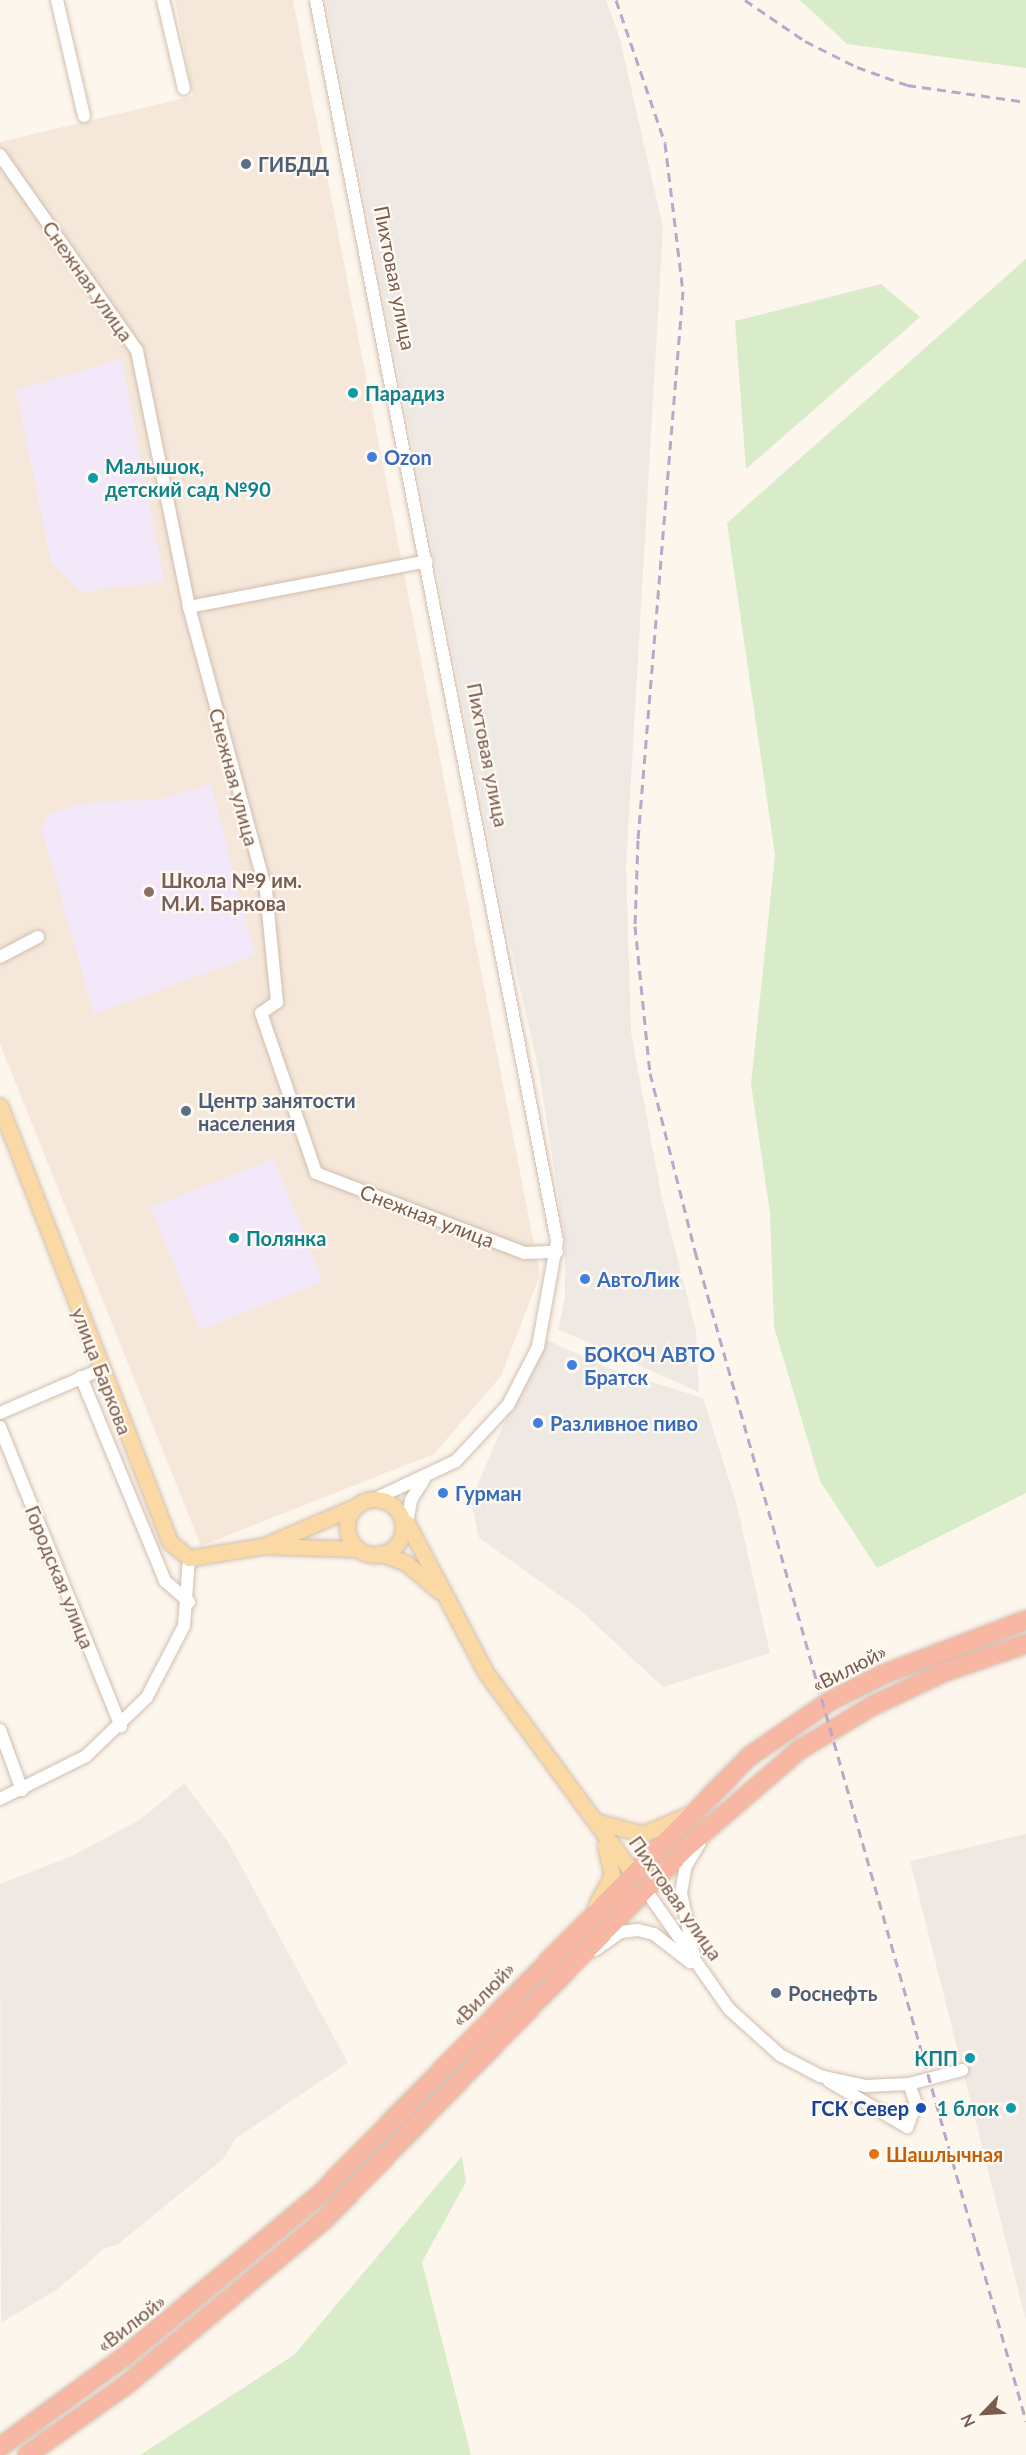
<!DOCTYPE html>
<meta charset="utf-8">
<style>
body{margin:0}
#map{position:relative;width:1026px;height:2455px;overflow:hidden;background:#fdf6ec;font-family:Lato,sans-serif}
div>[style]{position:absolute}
.residential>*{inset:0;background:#f5e8da}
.industrial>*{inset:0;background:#efe9e4}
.education>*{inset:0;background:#f3e8fa}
.green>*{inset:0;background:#d8ecc9}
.roads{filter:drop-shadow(0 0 2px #d1beb0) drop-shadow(0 0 2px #d1beb0)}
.minor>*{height:12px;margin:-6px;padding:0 6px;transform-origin:6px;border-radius:6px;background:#fff}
.major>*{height:15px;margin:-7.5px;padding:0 7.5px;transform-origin:7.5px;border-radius:7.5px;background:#fbd9a5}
.major>.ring{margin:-7.5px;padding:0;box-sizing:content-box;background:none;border:15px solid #fbd9a5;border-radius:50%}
.highway>*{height:18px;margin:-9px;padding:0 9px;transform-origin:9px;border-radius:9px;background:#f7b7a3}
.rail>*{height:3px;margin-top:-1.5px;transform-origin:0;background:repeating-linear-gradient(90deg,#b9a8c9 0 9px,transparent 0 15px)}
.dots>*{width:16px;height:16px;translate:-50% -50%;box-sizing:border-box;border:3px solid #fffaf3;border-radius:50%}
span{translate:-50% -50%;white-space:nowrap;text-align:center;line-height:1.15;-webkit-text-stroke:4.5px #fffaf3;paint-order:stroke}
.service-label{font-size:20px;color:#4e5e75;font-weight:700}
.left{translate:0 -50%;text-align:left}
.street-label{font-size:20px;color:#7a5c4d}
.culture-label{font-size:20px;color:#0d838f;font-weight:700}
.right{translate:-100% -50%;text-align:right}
.shop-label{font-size:20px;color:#366cbe;font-weight:700}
.education-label{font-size:20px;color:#785e54;font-weight:700}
.transit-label{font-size:20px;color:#164399;font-weight:700}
.food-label{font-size:20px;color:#c56008;font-weight:700}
.north{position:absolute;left:954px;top:2383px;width:60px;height:60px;-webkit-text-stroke:4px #fffaf3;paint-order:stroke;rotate:245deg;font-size:16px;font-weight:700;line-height:24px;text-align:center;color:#7a5c4d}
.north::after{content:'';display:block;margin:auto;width:21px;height:27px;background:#7a5c4d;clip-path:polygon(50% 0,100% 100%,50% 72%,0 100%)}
</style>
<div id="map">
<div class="residential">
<div style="clip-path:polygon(175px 0,293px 0,540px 1275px,501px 1376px,434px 1454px,201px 1546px,0 1044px,0 142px,193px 96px)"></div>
</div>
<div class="industrial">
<div style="clip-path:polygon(326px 0,606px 0,620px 39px,663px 228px,626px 866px,631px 1032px,661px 1194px,696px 1331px,699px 1392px,558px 1329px,565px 1298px,565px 1239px,539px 1072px,503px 912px)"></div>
<div style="clip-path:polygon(541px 1337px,610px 1369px,703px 1398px,736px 1502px,770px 1653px,663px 1687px,580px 1610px,479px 1538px,471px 1500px)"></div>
<div style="clip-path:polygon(184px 1783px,228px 1842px,348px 2063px,236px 2138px,224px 2158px,117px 2245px,105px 2248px,58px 2289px,1px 2323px,0 1884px,72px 1856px,141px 1819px)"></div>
<div style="clip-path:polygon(1026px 1834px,1026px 2321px,910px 1861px)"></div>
</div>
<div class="education">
<div style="clip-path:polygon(122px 359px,164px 581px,82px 592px,51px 561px,16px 390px)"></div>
<div style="clip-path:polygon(211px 784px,255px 955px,94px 1014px,42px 829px,48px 814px,87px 803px,162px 799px)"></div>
<div style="clip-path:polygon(274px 1159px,323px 1281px,200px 1330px,151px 1207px)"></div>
</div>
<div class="green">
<div style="clip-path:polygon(800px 0,1026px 0,1026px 68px,847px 44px)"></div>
<div style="clip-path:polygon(1026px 259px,1026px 1493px,877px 1568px,820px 1481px,774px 1327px,770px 1213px,751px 1084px,775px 855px,727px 523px)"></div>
<div style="clip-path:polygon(881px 284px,920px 317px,746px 469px,735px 321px)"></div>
<div style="clip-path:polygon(462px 2156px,466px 2182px,422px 2262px,471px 2455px,140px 2455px,294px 2355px)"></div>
</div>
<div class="roads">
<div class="minor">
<div style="left:57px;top:0;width:119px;rotate:76.9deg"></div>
<div style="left:163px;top:0;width:91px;rotate:76.7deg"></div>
<div style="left:316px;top:0;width:1264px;rotate:79.01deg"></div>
<div style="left:557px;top:1241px;width:108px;rotate:100.2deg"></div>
<div style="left:538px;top:1347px;width:65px;rotate:117.3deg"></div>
<div style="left:508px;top:1405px;width:76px;rotate:132.9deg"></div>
<div style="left:456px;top:1461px;width:87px;rotate:154.9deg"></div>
<div style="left:0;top:155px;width:239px;rotate:55deg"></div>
<div style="left:137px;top:351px;width:261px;rotate:78.5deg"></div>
<div style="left:189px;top:607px;width:293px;rotate:74.8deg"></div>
<div style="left:266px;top:890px;width:113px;rotate:84.4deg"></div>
<div style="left:277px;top:1002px;width:19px;rotate:145deg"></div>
<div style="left:261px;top:1013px;width:169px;rotate:71deg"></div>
<div style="left:316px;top:1173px;width:223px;rotate:21deg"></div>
<div style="left:524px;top:1253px;width:33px;rotate:-2deg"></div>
<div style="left:189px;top:607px;width:242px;rotate:-10.9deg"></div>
<div style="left:0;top:957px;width:43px;rotate:-27.8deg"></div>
<div style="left:81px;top:1377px;width:221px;rotate:67.6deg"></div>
<div style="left:165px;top:1581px;width:32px;rotate:41deg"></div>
<div style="left:0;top:1413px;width:111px;rotate:-23.3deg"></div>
<div style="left:0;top:1427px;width:323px;rotate:68deg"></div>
<div style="left:407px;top:1523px;width:23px;rotate:-80deg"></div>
<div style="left:411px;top:1500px;width:25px;rotate:-58deg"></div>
<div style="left:0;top:1730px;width:64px;rotate:69.9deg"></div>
<div style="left:0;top:1799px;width:96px;rotate:-26.6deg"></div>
<div style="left:86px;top:1756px;width:85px;rotate:-44deg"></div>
<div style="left:147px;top:1697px;width:80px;rotate:-62.5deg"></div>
<div style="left:184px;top:1626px;width:68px;rotate:-85.8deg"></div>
<div style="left:645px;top:1889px;width:146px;rotate:55deg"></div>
<div style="left:729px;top:2009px;width:69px;rotate:42deg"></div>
<div style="left:780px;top:2055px;width:45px;rotate:27.7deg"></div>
<div style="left:820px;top:2076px;width:47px;rotate:12.3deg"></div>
<div style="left:866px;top:2086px;width:43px;rotate:-2.7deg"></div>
<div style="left:909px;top:2084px;width:55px;rotate:-14.8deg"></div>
<div style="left:595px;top:1950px;width:32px;rotate:-35deg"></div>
<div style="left:621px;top:1932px;width:17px;rotate:-7deg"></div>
<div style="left:638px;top:1930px;width:16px;rotate:14deg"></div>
<div style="left:654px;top:1934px;width:46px;rotate:37.9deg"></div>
<div style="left:694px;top:1956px;width:64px;rotate:-101.7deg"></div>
<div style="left:681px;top:1893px;width:27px;rotate:-80deg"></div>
<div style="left:686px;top:1866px;width:26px;rotate:-59deg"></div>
<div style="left:829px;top:2081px;width:91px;rotate:30.5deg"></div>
<div style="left:907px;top:2127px;width:25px;rotate:-69deg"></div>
<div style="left:916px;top:2104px;width:21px;rotate:-109deg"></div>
</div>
<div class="major">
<div style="left:0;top:1106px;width:468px;rotate:68.7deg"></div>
<div style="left:170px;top:1542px;width:25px;rotate:40deg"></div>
<div style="left:189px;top:1558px;width:75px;rotate:-9.2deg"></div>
<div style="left:263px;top:1546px;width:96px;rotate:1.8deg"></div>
<div class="ring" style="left:347px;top:1499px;width:41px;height:41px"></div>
<div style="left:407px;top:1523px;width:170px;rotate:62.2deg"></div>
<div style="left:486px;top:1673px;width:247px;rotate:53.7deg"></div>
<div style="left:268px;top:1544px;width:94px;rotate:-23.3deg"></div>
<div style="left:380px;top:1553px;width:28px;rotate:21deg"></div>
<div style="left:406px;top:1563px;width:43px;rotate:40.3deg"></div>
<div style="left:595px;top:1821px;width:50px;rotate:15.2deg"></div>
<div style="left:643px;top:1834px;width:46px;rotate:-23.2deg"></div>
<div style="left:596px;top:1905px;width:34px;rotate:-62deg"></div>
<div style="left:612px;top:1875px;width:31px;rotate:-103deg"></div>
</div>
<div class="highway">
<div style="left:0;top:2447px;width:153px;rotate:-36deg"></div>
<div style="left:124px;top:2357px;width:254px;rotate:-39.7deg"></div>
<div style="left:319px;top:2195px;width:615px;rotate:-45.53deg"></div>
<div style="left:750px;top:1756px;width:97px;rotate:-34.5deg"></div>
<div style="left:830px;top:1701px;width:60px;rotate:-26.6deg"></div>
<div style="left:884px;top:1674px;width:152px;rotate:-20.8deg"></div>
<div style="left:27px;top:2455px;width:121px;rotate:-35.3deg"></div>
<div style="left:126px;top:2385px;width:259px;rotate:-39.8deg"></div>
<div style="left:325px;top:2219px;width:519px;rotate:-45.78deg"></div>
<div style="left:687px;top:1847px;width:148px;rotate:-40.9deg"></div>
<div style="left:799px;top:1750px;width:85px;rotate:-31.1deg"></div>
<div style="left:872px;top:1706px;width:80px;rotate:-25.3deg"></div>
<div style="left:944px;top:1672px;width:87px;rotate:-18.9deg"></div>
</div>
</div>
<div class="rail">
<div style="left:616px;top:0;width:151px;rotate:71.1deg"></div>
<div style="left:665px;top:143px;width:149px;rotate:83.1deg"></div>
<div style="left:683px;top:291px;width:551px;rotate:94.69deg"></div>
<div style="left:638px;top:840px;width:86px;rotate:92deg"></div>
<div style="left:635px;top:926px;width:148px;rotate:84.2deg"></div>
<div style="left:650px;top:1073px;width:184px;rotate:75.8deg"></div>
<div style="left:695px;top:1251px;width:1216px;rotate:74.2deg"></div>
<div style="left:745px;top:0;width:73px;rotate:34.3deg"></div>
<div style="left:805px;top:41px;width:58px;rotate:26.6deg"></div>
<div style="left:857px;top:67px;width:53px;rotate:19.8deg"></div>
<div style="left:907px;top:85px;width:120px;rotate:8.1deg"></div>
</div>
<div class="dots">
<div style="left:246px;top:164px;background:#5c6f8a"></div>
<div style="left:353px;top:393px;background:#0f9aa8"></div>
<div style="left:372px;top:457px;background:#3f7fe0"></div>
<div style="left:93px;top:478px;background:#0f9aa8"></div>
<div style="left:149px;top:892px;background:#8d6e63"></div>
<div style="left:186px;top:1111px;background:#5c6f8a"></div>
<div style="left:234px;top:1238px;background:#0f9aa8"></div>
<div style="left:585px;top:1279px;background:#3f7fe0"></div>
<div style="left:572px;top:1365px;background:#3f7fe0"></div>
<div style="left:538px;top:1423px;background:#3f7fe0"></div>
<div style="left:443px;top:1493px;background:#3f7fe0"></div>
<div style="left:776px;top:1993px;background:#5c6f8a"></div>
<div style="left:970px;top:2058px;background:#0f9aa8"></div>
<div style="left:921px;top:2108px;background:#1a4fb4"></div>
<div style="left:1011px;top:2108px;background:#0f9aa8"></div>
<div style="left:874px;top:2154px;background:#e8710a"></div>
</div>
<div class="service-label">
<span class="left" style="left:258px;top:164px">ГИБДД</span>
<span class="left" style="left:198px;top:1112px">Центр занятости<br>населения</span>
<span class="left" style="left:788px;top:1993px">Роснефть</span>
</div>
<div class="street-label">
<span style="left:395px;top:278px;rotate:79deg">Пихтовая улица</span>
<span style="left:88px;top:281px;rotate:55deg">Снежная улица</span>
<span style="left:488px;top:755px;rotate:79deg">Пихтовая улица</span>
<span style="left:234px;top:777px;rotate:75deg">Снежная улица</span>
<span style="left:427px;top:1216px;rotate:21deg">Снежная улица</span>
<span style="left:102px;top:1371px;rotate:69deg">улица Баркова</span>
<span style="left:60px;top:1577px;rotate:68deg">Городская улица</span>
<span style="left:849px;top:1668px;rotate:-27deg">«Вилюй»</span>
<span style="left:676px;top:1898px;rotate:55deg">Пихтовая улица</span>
<span style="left:483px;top:1994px;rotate:-46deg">«Вилюй»</span>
<span style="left:131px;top:2323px;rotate:-38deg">«Вилюй»</span>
</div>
<div class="culture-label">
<span class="left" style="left:365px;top:393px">Парадиз</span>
<span class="left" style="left:105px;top:478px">Малышок,<br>детский сад №90</span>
<span class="left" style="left:246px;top:1238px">Полянка</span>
<span class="right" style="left:958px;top:2058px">КПП</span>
<span class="right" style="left:999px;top:2108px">1 блок</span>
</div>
<div class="shop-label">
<span class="left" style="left:384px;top:457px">Ozon</span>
<span class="left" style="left:597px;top:1279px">АвтоЛик</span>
<span class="left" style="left:584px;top:1366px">БОКОЧ АВТО<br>Братск</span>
<span class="left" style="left:550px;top:1423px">Разливное пиво</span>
<span class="left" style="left:455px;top:1493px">Гурман</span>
</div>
<div class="education-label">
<span class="left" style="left:161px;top:892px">Школа №9 им.<br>М.И. Баркова</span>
</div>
<div class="transit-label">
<span class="right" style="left:909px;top:2108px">ГСК Север</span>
</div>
<div class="food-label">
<span class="left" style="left:886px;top:2154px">Шашлычная</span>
</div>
<div class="north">N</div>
</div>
